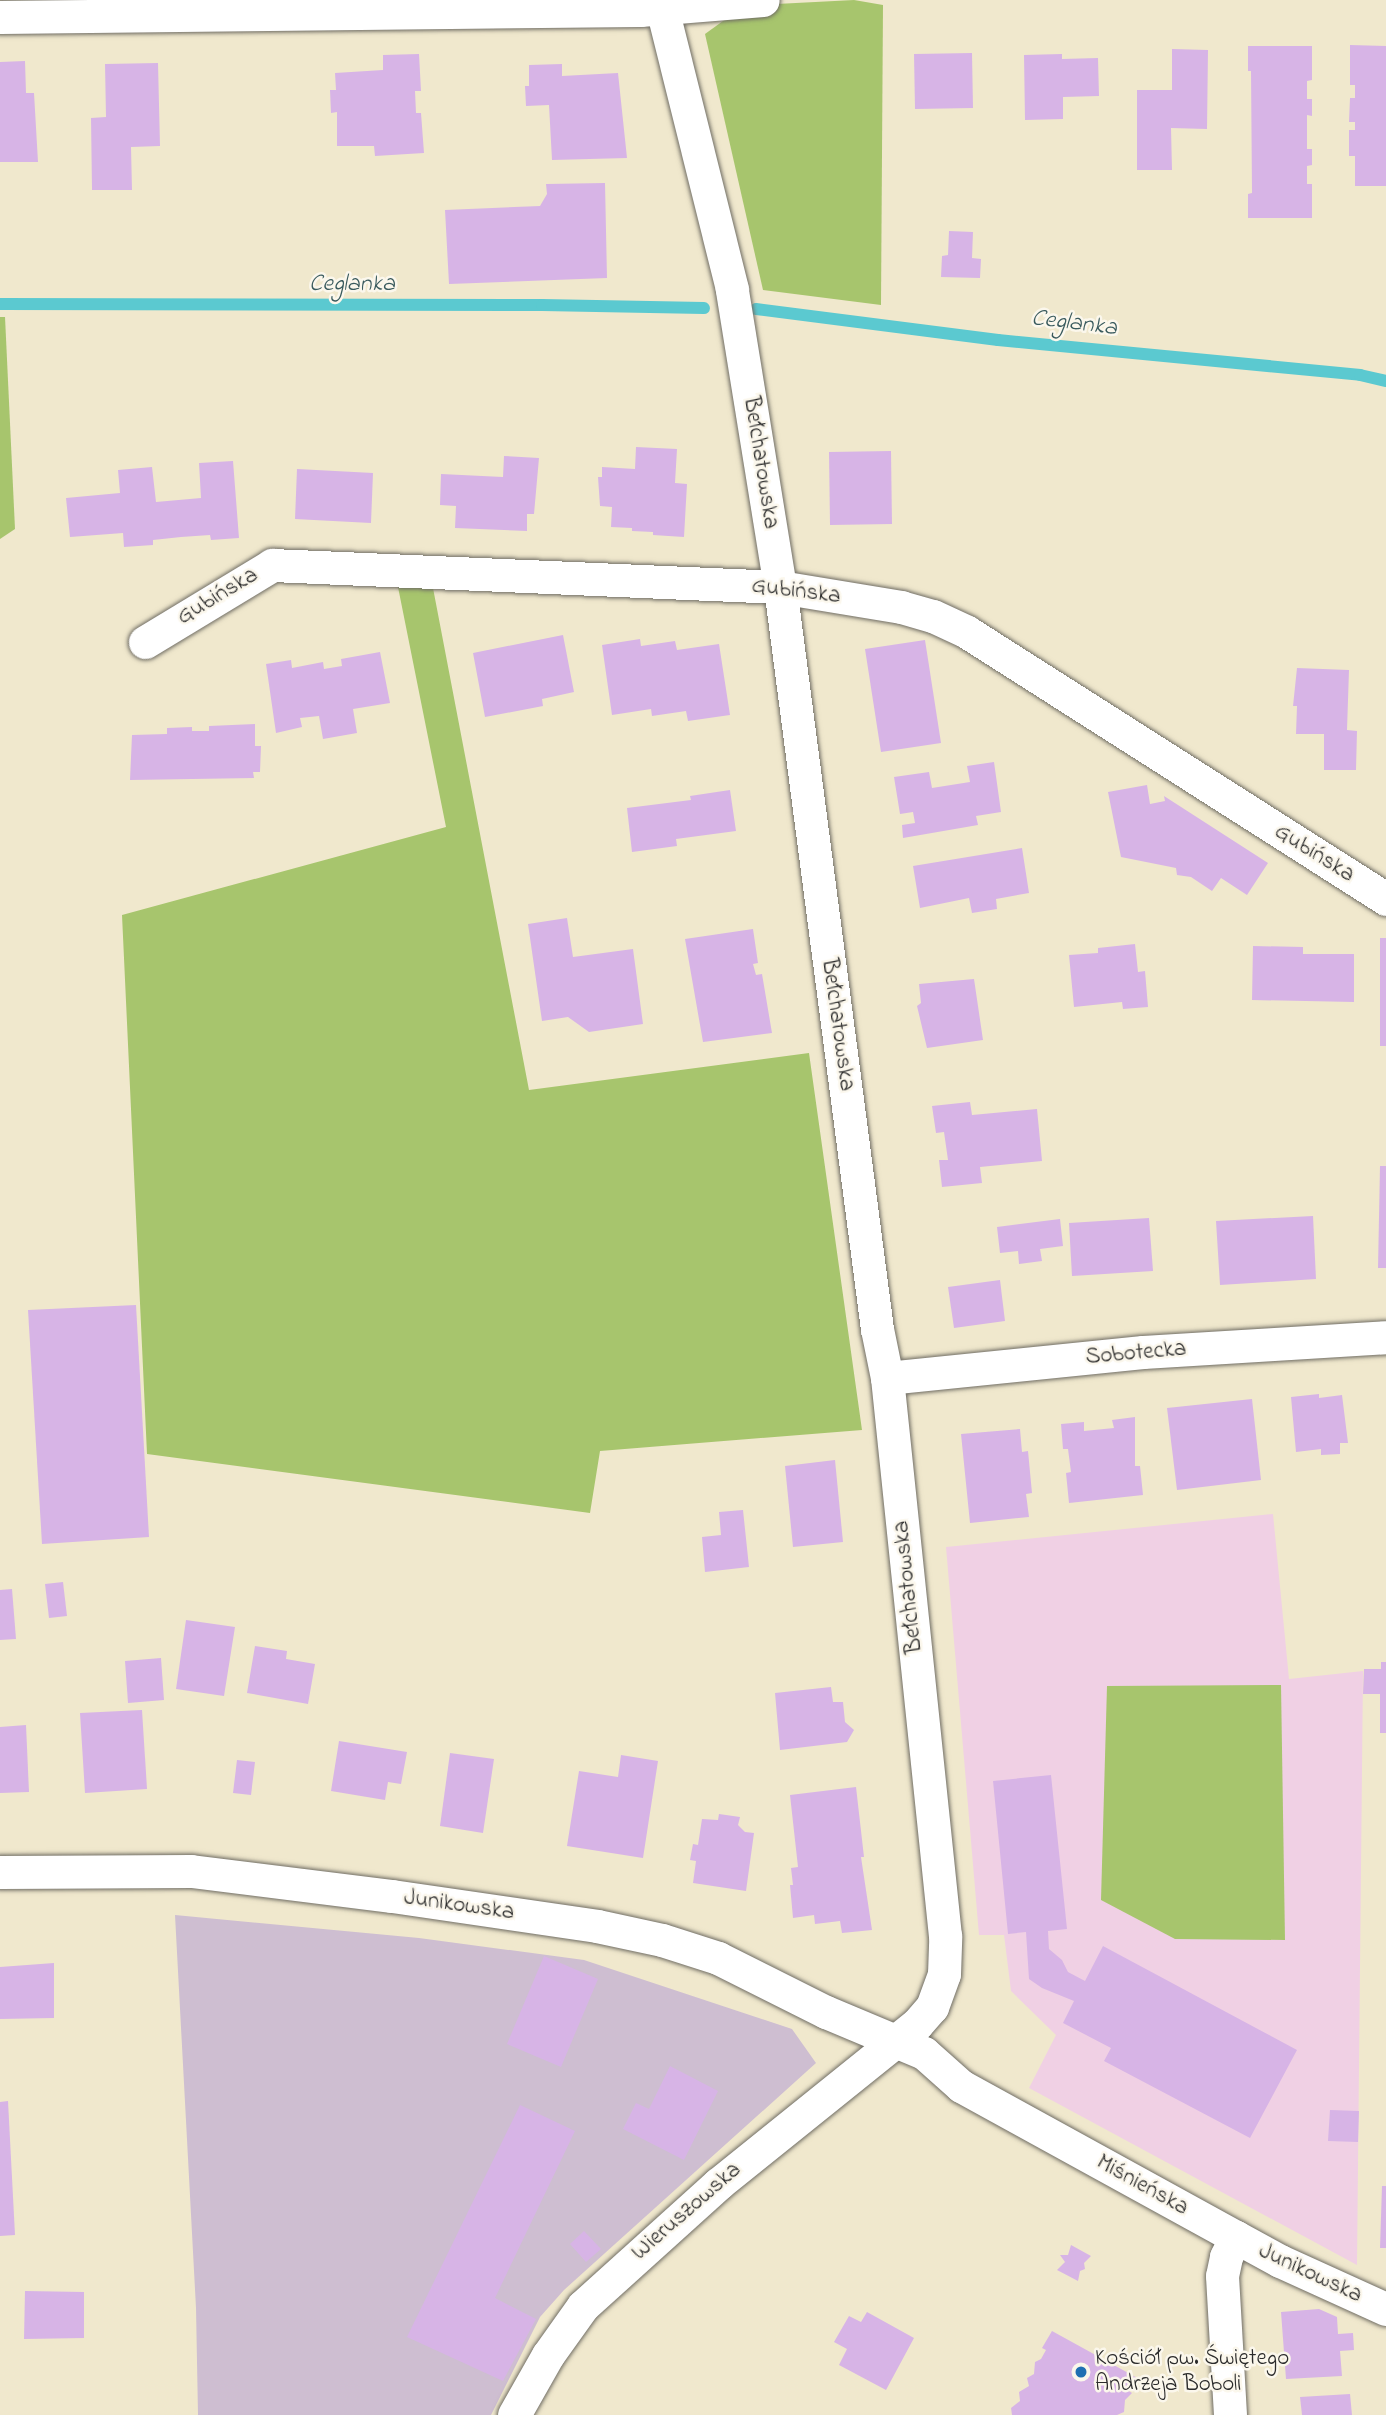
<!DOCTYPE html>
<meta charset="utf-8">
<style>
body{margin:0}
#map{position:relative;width:1386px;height:2415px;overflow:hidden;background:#f0e8cd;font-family:"Indie Flower",sans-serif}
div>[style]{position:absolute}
.built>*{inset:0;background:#f0d0e4}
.industrial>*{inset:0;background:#cebed1}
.green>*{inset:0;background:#a7c56d}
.stream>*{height:12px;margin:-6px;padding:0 6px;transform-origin:6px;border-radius:6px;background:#5bc9d0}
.building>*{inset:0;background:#d7b4e6}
.roads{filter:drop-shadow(0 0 2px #706d64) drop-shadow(0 0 2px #706d64)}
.minor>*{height:33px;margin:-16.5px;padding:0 16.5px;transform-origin:16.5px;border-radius:16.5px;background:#fff}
.dots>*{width:19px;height:19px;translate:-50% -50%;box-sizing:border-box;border:4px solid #fbf7ec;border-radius:50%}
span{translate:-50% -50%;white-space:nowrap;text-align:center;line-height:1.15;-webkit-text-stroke:5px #fbf7ec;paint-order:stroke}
.street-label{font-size:23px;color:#2b2b2b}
.poi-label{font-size:23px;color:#2b2b2b}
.left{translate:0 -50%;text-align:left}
.water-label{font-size:24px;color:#395a5d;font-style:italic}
</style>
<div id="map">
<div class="built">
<div style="clip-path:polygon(1273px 1514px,1289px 1679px,1363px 1671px,1357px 2265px,1029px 2088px,1056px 2035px,1011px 1991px,1004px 1935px,979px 1935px,946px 1547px)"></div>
</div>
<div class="industrial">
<div style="clip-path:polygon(175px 1915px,419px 1938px,584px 1960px,792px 2029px,816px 2063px,564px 2290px,540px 2317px,491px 2415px,198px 2415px,196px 2308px)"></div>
</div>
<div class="green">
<div style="clip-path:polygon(854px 0,883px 5px,881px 305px,763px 290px,705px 34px,734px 13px,757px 5px)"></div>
<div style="clip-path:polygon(0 317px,5px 317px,15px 529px,0 539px)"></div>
<div style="clip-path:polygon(398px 587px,433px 588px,529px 1090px,809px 1053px,862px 1430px,600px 1451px,590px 1513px,147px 1454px,122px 915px,446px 827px)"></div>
<div style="clip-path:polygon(1281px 1685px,1285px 1940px,1175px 1939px,1101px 1900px,1107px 1686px)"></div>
</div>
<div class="stream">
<div style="left:0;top:304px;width:542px;rotate:0.11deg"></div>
<div style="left:542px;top:305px;width:162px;rotate:1.1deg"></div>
<div style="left:756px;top:309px;width:244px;rotate:7.3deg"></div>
<div style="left:998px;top:340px;width:364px;rotate:5.5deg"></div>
<div style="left:1360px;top:375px;width:27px;rotate:13deg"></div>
</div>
<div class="building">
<div style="clip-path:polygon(1350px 45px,1386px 46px,1386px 186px,1355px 186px,1355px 156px,1349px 156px,1349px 130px,1355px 130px,1355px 122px,1349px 122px,1350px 98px,1355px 98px,1355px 85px,1350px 85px)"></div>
<div style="clip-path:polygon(1248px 46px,1312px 46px,1312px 80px,1307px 81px,1307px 99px,1312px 99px,1312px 116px,1307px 115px,1307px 149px,1312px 149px,1312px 165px,1307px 166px,1307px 184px,1312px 184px,1312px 218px,1248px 218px,1248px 194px,1252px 193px,1251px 71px,1248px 71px)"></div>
<div style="clip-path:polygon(1172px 49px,1208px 50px,1207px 129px,1171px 128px,1172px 170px,1137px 170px,1137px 90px,1172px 90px)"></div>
<div style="clip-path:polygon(972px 53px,973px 108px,915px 109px,914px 54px)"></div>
<div style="clip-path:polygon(419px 54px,421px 91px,415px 91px,416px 113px,421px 113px,424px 153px,375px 156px,374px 146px,337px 146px,337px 112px,331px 113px,330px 90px,336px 90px,335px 73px,383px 70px,383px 55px)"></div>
<div style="clip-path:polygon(1062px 54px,1062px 59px,1098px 58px,1099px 96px,1063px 97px,1063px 119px,1025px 120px,1024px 55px)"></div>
<div style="clip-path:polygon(25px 61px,26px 93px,34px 93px,38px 162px,0 162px,0 62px)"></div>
<div style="clip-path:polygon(158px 63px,160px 146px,131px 147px,132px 190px,92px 190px,91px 118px,106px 117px,105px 64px)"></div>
<div style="clip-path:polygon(562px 64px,562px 76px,618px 73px,627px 158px,552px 160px,549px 105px,526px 106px,525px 86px,529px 86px,529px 65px)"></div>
<div style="clip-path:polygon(605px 183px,607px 278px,449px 284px,445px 210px,540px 206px,547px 194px,546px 184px)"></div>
<div style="clip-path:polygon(949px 231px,973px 232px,972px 258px,981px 259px,980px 278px,941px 277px,942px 256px,948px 255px)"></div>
<div style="clip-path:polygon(636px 447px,677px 449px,675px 483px,687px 484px,684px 537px,653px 535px,653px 532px,632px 531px,632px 528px,611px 527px,612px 507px,600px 506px,598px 477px,602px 477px,602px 467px,635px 469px)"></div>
<div style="clip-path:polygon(891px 451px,892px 524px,830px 525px,829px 452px)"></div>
<div style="clip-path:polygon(504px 456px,539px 458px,534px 514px,527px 514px,527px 531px,455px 528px,456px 506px,440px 505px,441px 474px,503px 477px)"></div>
<div style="clip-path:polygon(233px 461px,239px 538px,211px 540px,210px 535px,181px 537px,153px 540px,153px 545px,124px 547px,123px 533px,70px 537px,66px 498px,120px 493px,118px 470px,152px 467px,156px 502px,201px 498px,199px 463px)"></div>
<div style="clip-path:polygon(297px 469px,373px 473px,371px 523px,295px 519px)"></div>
<div style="clip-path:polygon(563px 635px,574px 692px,542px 699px,543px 706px,485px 717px,473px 653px)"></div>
<div style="clip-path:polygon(640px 639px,641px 646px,675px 641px,677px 650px,719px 644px,730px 715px,688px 721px,686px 711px,652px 716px,651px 709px,612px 715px,602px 645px)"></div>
<div style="clip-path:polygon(925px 640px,941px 743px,881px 752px,865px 649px)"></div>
<div style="clip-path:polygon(380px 652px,390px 703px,353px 709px,357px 733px,323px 739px,319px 716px,300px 718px,302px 727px,276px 733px,266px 664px,291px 660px,292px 668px,323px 662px,324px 669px,342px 666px,341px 659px)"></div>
<div style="clip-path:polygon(1297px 668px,1349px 670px,1347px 730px,1357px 731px,1356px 770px,1324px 770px,1324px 734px,1296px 734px,1297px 706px,1293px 706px)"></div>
<div style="clip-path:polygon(255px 724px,255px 746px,261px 746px,260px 772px,253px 772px,254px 778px,130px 780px,132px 735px,167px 734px,167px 728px,192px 727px,192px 731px,209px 731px,209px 726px)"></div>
<div style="clip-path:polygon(994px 762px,1001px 812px,976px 816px,978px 825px,903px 838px,902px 825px,915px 823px,913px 812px,900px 814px,894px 777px,929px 772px,932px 788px,970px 782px,967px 766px)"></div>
<div style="clip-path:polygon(1147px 785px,1150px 804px,1165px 801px,1164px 796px,1268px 863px,1247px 895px,1221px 878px,1212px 891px,1191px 877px,1177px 875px,1176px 868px,1121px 857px,1108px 792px)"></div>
<div style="clip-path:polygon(730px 790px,736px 831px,676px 839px,677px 846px,632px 852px,627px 808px,691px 800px,690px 796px)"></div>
<div style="clip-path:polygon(1022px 848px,1029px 893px,996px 899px,997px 909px,972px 913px,969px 898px,920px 908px,913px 866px)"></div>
<div style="clip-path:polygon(567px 918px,573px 957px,633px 949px,643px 1024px,589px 1032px,568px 1017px,542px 1021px,528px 924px)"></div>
<div style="clip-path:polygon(753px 929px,758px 963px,753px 964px,756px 975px,762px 974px,772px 1033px,703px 1042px,685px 939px)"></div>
<div style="clip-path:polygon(1380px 938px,1386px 938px,1386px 1046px,1380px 1046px)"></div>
<div style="clip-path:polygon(1135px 944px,1138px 972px,1145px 971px,1148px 1007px,1123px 1009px,1122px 1002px,1074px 1007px,1069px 955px,1098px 953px,1098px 948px)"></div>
<div style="clip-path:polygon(1253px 946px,1303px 947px,1303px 954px,1354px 954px,1354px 1002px,1252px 1000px)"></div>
<div style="clip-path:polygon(974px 979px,983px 1040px,927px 1048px,917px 1006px,921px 1003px,919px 984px)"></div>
<div style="clip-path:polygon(970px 1102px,972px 1115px,1037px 1109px,1042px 1161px,980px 1167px,982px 1183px,942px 1187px,939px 1160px,948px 1160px,944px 1132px,936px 1133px,932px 1106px)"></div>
<div style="clip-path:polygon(1380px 1166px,1386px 1166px,1386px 1268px,1378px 1268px)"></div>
<div style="clip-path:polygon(1313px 1216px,1316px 1279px,1220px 1285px,1216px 1221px)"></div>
<div style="clip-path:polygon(1149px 1218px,1153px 1271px,1072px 1276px,1069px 1223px)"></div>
<div style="clip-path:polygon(1060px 1219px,1063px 1246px,1040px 1249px,1042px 1261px,1019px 1264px,1018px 1251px,1000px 1253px,997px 1227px)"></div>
<div style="clip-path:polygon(1000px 1280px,1005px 1321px,954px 1328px,948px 1287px)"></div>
<div style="clip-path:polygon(136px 1305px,149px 1537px,42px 1544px,28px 1310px)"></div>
<div style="clip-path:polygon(1319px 1394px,1319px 1398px,1342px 1395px,1348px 1443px,1340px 1443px,1340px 1454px,1321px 1455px,1321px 1449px,1296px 1452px,1291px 1397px)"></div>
<div style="clip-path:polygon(1252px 1399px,1261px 1480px,1177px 1490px,1167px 1408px)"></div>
<div style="clip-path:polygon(1135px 1417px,1135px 1466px,1140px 1466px,1143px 1495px,1069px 1503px,1066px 1473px,1071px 1472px,1068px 1449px,1063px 1449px,1061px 1424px,1084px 1422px,1084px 1431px,1114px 1428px,1112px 1420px)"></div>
<div style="clip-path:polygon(1020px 1429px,1022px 1452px,1028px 1451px,1032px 1493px,1026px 1494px,1029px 1517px,970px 1523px,961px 1434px)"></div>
<div style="clip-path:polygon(835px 1460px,843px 1542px,793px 1547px,785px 1466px)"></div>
<div style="clip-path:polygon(743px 1510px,749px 1567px,705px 1572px,702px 1537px,721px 1535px,719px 1512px)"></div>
<div style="clip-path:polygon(63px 1582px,67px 1616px,49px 1618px,45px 1584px)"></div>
<div style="clip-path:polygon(12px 1589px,16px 1639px,0 1640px,0 1590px)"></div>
<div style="clip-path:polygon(186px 1620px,235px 1627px,224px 1696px,176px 1689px)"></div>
<div style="clip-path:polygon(255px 1646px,287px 1651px,286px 1659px,315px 1664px,308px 1704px,247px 1693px)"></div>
<div style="clip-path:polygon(161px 1658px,164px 1700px,128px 1703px,125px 1661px)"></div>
<div style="clip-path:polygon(1381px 1662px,1386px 1662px,1386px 1733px,1380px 1733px,1380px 1694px,1363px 1694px,1364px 1669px,1381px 1669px)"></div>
<div style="clip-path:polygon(831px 1687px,833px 1702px,843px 1702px,845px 1722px,854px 1730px,847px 1742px,780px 1750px,775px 1693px)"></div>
<div style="clip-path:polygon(142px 1710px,147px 1789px,85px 1793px,80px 1713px)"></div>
<div style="clip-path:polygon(26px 1725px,29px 1792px,0 1793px,0 1727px)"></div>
<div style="clip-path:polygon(339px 1741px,407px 1752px,401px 1784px,388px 1782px,385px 1800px,331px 1791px)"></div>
<div style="clip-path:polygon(450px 1753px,494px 1759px,483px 1833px,440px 1826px)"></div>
<div style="clip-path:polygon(621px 1755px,658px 1761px,643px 1858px,567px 1846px,579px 1771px,618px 1777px)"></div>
<div style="clip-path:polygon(237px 1760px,255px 1762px,251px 1795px,233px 1793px)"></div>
<div style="clip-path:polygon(1051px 1775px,1067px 1929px,1048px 1931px,1049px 1949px,1062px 1960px,1068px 1972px,1085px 1981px,1103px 1946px,1297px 2050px,1250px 2138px,1104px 2061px,1111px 2048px,1063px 2023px,1074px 2001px,1042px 1988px,1029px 1979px,1026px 1932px,1008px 1934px,993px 1781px)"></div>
<div style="clip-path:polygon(856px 1787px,864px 1857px,861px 1857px,872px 1930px,842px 1933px,840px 1921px,815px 1924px,814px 1915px,793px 1918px,790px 1885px,793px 1885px,791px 1868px,798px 1867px,790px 1795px)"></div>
<div style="clip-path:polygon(719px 1814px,740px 1817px,738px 1825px,745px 1832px,754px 1833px,746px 1891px,693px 1883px,696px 1861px,690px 1860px,693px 1844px,698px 1845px,702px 1819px,718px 1820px)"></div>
<div style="clip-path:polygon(544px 1956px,598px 1979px,561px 2067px,507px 2044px)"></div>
<div style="clip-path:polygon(54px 1963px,54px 2018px,0 2019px,0 1967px)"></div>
<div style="clip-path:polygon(670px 2066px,718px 2091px,684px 2160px,623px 2129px,636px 2103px,649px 2109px)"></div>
<div style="clip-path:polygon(8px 2101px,15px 2235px,0 2236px,0 2102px)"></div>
<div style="clip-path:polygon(520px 2105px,575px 2131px,495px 2298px,536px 2319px,503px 2381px,407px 2337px)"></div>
<div style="clip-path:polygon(1330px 2110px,1359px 2111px,1358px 2142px,1328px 2141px)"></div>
<div style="clip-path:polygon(1382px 2186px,1386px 2186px,1386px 2248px,1380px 2248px)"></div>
<div style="clip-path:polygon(584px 2231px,601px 2249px,586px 2262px,570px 2244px)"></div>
<div style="clip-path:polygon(1071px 2245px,1091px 2256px,1084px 2263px,1085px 2269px,1080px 2271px,1078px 2281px,1057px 2270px,1065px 2262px,1060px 2255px,1068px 2255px)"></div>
<div style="clip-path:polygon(25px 2291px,84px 2292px,84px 2338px,24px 2339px)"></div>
<div style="clip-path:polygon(1319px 2309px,1337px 2317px,1338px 2334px,1353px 2333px,1354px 2350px,1340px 2351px,1342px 2376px,1286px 2379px,1281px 2312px)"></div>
<div style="clip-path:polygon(867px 2312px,914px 2338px,886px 2390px,839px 2365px,847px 2349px,834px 2342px,849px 2316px,861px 2322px)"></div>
<div style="clip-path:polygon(1052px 2331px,1141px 2380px,1137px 2383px,1133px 2381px,1127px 2390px,1132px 2393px,1125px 2400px,1124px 2412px,1117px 2415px,1012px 2415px,1011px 2408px,1020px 2401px,1019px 2392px,1029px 2386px,1027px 2378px,1034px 2374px,1035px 2362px,1041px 2359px,1046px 2350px,1042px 2348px)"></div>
<div style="clip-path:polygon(1350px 2394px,1352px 2415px,1302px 2415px,1300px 2397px)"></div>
</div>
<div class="roads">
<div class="minor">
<div style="left:0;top:17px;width:640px;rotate:-0.63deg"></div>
<div style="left:640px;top:10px;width:123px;rotate:-4.6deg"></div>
<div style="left:145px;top:642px;width:149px;rotate:-31.2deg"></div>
<div style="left:272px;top:565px;width:508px;rotate:2.48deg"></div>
<div style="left:780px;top:587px;width:123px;rotate:9.4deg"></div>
<div style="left:901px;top:607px;width:33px;rotate:16deg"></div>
<div style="left:933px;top:616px;width:38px;rotate:25deg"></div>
<div style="left:967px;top:632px;width:497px;rotate:32.5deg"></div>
<div style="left:887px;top:1378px;width:257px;rotate:-5.8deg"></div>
<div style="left:1143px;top:1352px;width:243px;rotate:-3.5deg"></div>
<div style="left:0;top:1872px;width:191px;rotate:-0.3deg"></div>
<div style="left:191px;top:1871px;width:203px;rotate:7.1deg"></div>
<div style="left:392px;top:1896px;width:207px;rotate:8.3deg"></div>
<div style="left:597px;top:1926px;width:66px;rotate:12.2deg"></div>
<div style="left:662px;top:1940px;width:59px;rotate:17.8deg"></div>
<div style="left:718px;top:1958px;width:121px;rotate:26.6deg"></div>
<div style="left:826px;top:2012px;width:106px;rotate:22.7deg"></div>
<div style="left:924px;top:2053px;width:50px;rotate:41.7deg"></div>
<div style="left:961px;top:2086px;width:314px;rotate:28.8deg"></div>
<div style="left:1236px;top:2237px;width:22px;rotate:117deg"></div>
<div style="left:1226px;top:2257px;width:19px;rotate:102deg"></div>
<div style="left:1222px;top:2276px;width:139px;rotate:86.7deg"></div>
<div style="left:1236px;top:2237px;width:50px;rotate:28.6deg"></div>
<div style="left:1280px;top:2261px;width:116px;rotate:24.4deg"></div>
<div style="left:514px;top:2415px;width:69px;rotate:-60.5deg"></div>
<div style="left:548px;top:2355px;width:60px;rotate:-54.5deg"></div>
<div style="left:583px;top:2306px;width:182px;rotate:-42.1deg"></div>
<div style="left:718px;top:2184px;width:255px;rotate:-38.8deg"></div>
<div style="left:917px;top:2024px;width:23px;rotate:-49deg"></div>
<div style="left:932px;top:2007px;width:35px;rotate:-70deg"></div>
<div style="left:944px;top:1974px;width:38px;rotate:-88deg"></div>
<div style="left:945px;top:1936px;width:561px;rotate:-95.93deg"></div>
<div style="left:887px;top:1378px;width:50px;rotate:-101.5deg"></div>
<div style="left:877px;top:1329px;width:748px;rotate:-97.45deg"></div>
<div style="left:780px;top:587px;width:302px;rotate:-99.2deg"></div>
<div style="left:732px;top:289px;width:298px;rotate:-104deg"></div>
</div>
</div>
<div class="dots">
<div style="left:1081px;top:2372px;background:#1f6fb2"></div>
</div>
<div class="street-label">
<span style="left:760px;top:463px;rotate:81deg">Bełchatowska</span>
<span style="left:796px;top:592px;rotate:7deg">Gubińska</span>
<span style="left:218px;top:597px;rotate:-31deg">Gubińska</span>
<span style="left:1314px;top:854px;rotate:32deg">Gubińska</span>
<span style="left:837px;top:1025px;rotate:82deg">Bełchatowska</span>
<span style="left:1136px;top:1354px;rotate:-5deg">Sobotecka</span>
<span style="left:909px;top:1587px;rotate:-96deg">Bełchatowska</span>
<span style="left:459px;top:1906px;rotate:8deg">Junikowska</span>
<span style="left:1142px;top:2186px;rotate:29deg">Miśnieńska</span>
<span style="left:687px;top:2212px;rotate:-41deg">Wieruszowska</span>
<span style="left:1310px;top:2274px;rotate:25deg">Junikowska</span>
</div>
<div class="poi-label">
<span class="left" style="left:1095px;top:2372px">Kościół pw. Świętego<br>Andrzeja Boboli</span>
</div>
<div class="water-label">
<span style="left:352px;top:285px">Ceglanka</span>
<span style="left:1074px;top:324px;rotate:7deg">Ceglanka</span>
</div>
</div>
